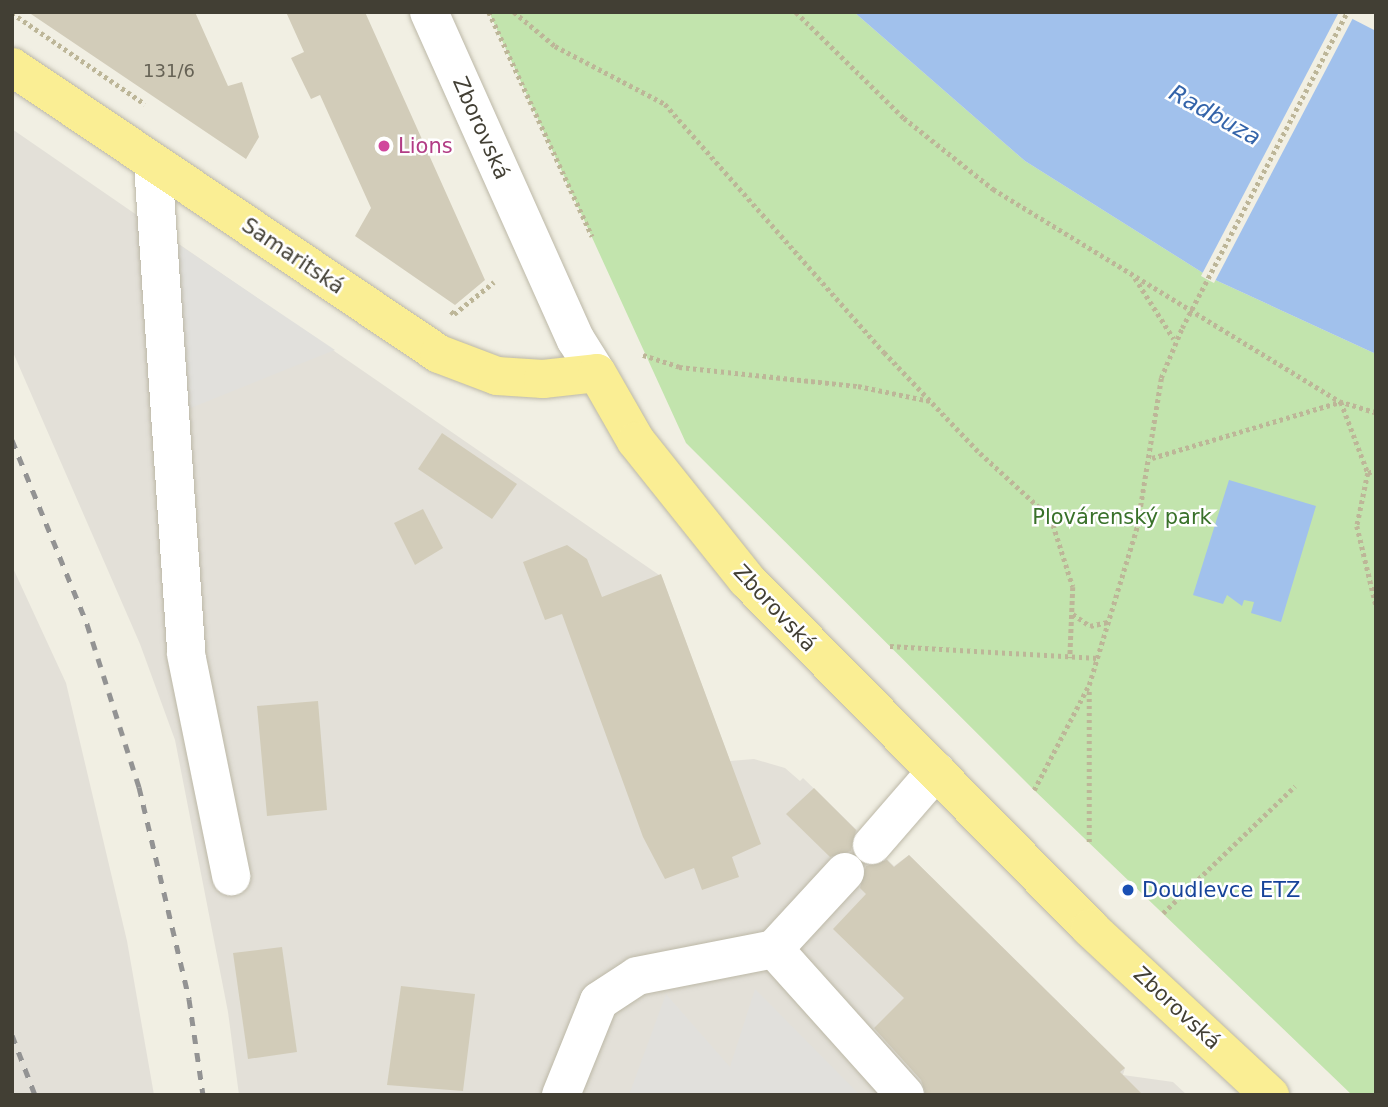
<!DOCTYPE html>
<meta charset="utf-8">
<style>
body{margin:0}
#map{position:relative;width:1388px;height:1107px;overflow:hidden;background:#f1efe3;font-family:"DejaVu Sans",sans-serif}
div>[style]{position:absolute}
.industrial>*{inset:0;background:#e3e0d8}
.green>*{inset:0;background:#c2e4ad}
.parking>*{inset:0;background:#e1e0dc}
.water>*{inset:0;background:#a1c1ec}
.pier>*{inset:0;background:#f1efe3}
.building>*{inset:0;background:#d2ccb9}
.path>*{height:4.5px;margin-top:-2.25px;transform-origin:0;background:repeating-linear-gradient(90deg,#bdb698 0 3.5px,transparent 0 7px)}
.roads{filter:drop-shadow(0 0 2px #bcb8a7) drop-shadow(0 0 2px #bcb8a7)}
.minor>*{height:38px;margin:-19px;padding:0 19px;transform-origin:19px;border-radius:19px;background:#fff}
.major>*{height:38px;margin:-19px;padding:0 19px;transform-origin:19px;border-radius:19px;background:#faee94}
.rail>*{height:5px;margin-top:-2.5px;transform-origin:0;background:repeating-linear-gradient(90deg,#939393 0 9px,transparent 0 18px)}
.path-bridge>*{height:4.5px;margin-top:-2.25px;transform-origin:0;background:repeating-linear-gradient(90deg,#bdb698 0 3.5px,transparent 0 7px)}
.dots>*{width:19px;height:19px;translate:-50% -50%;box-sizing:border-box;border:4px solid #fff;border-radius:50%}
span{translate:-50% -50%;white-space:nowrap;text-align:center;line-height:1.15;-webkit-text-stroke:5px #fff;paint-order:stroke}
.number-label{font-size:18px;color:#666255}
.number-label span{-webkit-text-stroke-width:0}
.street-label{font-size:21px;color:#423f34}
.hotel-label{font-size:21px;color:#b23c85}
.left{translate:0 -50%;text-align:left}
.park-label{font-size:21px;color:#39712a}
.transit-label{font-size:21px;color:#164399}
.water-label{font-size:23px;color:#3363a9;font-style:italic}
.frame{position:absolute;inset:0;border:14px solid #423f34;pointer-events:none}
</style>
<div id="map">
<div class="industrial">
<div style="clip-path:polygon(12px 129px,662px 577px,730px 761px,754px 759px,785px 768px,800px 781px,803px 778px,894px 866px,909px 855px,1125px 1068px,1123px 1075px,1173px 1082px,1187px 1095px,239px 1095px,228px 1012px,175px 740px,140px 644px,12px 350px)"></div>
<div style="clip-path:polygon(12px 566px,66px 683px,127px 941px,154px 1095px,12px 1095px)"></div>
</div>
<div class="green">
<div style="clip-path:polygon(489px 12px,854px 12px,1025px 161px,1211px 278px,1376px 354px,1376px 1095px,1352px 1095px,1034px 790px,686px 443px)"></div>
</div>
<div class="parking">
<div style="clip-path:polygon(160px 232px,335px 350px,171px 416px)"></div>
<div style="clip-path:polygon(755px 989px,860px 1095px,629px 1095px,666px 994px,730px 1067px)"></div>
</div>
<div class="water">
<div style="clip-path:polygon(854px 12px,1339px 12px,1376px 31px,1376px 354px,1211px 278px,1025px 161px)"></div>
<div style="clip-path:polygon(1229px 480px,1316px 506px,1281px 622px,1251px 613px,1254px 602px,1244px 600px,1242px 606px,1227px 595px,1223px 604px,1193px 595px)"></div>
</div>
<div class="pier">
<div style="clip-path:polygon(1339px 12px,1354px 16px,1214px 283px,1210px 281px,1201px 276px)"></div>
</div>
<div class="building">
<div style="clip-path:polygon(28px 12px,195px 12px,228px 86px,242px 82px,259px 137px,246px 159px)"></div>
<div style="clip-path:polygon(286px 12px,365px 12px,485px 280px,455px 305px,355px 236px,371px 208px,320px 95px,311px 99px,291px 58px,304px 52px)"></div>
<div style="clip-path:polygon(442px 433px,517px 484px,492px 519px,418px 469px)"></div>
<div style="clip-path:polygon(423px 509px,443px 548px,415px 565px,394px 523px)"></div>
<div style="clip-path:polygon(567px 545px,587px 559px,602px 597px,661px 574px,761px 844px,732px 857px,739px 877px,702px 890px,694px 868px,665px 879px,643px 837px,562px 614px,545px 620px,523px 562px)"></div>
<div style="clip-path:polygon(318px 701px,327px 810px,267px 816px,257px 706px)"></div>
<div style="clip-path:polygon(814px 788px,856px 830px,851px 851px,830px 857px,786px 814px)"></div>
<div style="clip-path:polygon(909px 855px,1125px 1068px,1120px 1072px,1143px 1095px,926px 1095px,921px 1080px,874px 1028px,904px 998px,833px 929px,866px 894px,860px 888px,866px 866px,887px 860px,894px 867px)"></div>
<div style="clip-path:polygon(282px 947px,297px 1052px,248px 1059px,233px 953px)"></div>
<div style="clip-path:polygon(401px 986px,475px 994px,463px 1091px,387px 1085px)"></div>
</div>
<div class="path">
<div style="left:489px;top:12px;width:247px;rotate:65.3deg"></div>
<div style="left:514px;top:12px;width:53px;rotate:39.7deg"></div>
<div style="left:555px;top:46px;width:124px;rotate:27.8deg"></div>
<div style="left:665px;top:104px;width:331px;rotate:48.6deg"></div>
<div style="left:884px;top:352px;width:139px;rotate:46.5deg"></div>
<div style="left:980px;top:453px;width:96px;rotate:42.5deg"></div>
<div style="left:1051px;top:518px;width:72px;rotate:72.3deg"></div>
<div style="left:1073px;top:587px;width:71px;rotate:92.4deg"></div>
<div style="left:796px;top:12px;width:151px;rotate:44.5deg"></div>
<div style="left:904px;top:118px;width:114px;rotate:38.6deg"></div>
<div style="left:993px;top:189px;width:408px;rotate:31.5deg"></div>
<div style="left:12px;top:13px;width:161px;rotate:34.4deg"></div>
<div style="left:1135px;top:278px;width:72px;rotate:57.4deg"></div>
<div style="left:451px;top:311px;width:4px;rotate:45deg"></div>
<div style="left:454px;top:314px;width:51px;rotate:-38.7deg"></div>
<div style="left:643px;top:355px;width:38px;rotate:18deg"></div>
<div style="left:679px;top:367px;width:180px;rotate:6.1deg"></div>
<div style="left:858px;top:386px;width:74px;rotate:11.8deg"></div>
<div style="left:1376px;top:413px;width:37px;rotate:-163deg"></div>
<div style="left:1341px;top:402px;width:76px;rotate:69.2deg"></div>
<div style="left:1368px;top:473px;width:54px;rotate:101.7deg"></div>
<div style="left:1357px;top:526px;width:81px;rotate:76.5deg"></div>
<div style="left:1152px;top:458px;width:196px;rotate:-16.6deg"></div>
<div style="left:1368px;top:473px;width:9px;rotate:-21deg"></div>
<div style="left:1073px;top:614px;width:21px;rotate:35deg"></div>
<div style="left:1090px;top:626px;width:18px;rotate:-13deg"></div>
<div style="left:890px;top:646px;width:208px;rotate:3.3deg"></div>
<div style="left:1034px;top:790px;width:119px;rotate:-62.4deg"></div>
<div style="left:1089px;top:685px;width:165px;rotate:-73.1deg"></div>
<div style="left:1137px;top:527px;width:151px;rotate:-80.8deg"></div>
<div style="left:1161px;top:378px;width:54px;rotate:-67.2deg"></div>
<div style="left:1089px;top:842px;width:153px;rotate:-90deg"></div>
<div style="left:1163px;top:913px;width:183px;rotate:-43.9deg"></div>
</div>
<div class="roads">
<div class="minor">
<div style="left:429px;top:12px;width:359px;rotate:65.9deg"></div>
<div style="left:576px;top:340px;width:39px;rotate:58deg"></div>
<div style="left:153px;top:164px;width:491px;rotate:86.1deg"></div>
<div style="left:186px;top:654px;width:227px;rotate:78.5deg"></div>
<div style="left:872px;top:845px;width:98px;rotate:-49.1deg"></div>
<div style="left:845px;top:872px;width:105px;rotate:132.7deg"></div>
<div style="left:774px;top:949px;width:196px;rotate:48.1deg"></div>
<div style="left:561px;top:1095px;width:101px;rotate:-68deg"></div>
<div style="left:599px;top:1001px;width:45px;rotate:-33.3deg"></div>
<div style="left:637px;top:976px;width:140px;rotate:-11.1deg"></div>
</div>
<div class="major">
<div style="left:12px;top:67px;width:514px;rotate:33.91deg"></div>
<div style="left:439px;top:354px;width:62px;rotate:20.8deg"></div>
<div style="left:497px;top:376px;width:46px;rotate:3.7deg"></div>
<div style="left:543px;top:379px;width:54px;rotate:-6.3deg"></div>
<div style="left:597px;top:373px;width:78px;rotate:60.2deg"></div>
<div style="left:636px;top:441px;width:178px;rotate:51.4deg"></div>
<div style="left:747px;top:580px;width:489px;rotate:45.4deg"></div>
<div style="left:1090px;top:928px;width:246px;rotate:42.9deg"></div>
</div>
</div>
<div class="rail">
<div style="left:12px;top:440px;width:199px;rotate:67.8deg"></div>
<div style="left:87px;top:624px;width:171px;rotate:72.3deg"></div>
<div style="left:139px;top:787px;width:218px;rotate:76.7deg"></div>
<div style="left:189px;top:999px;width:97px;rotate:81.7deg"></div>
<div style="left:12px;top:1035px;width:64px;rotate:69deg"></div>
</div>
<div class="path-bridge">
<div style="left:1182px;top:328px;width:356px;rotate:-62.4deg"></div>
</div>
<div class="dots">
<div style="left:384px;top:146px;background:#d1479c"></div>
<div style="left:1128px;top:890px;background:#1a4fb4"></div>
</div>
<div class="number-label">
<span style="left:169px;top:71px">131/6</span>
</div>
<div class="street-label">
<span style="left:481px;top:128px;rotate:66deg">Zborovská</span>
<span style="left:293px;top:256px;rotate:34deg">Samaritská</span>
<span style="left:775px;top:608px;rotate:47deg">Zborovská</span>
<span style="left:1177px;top:1008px;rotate:43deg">Zborovská</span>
</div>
<div class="hotel-label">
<span class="left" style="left:398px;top:146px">Lions</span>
</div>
<div class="park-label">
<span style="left:1122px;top:517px">Plovárenský park</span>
</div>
<div class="transit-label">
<span class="left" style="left:1142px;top:890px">Doudlevce ETZ</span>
</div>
<div class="water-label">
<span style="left:1215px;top:115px;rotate:29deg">Radbuza</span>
</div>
<div class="frame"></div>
</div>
